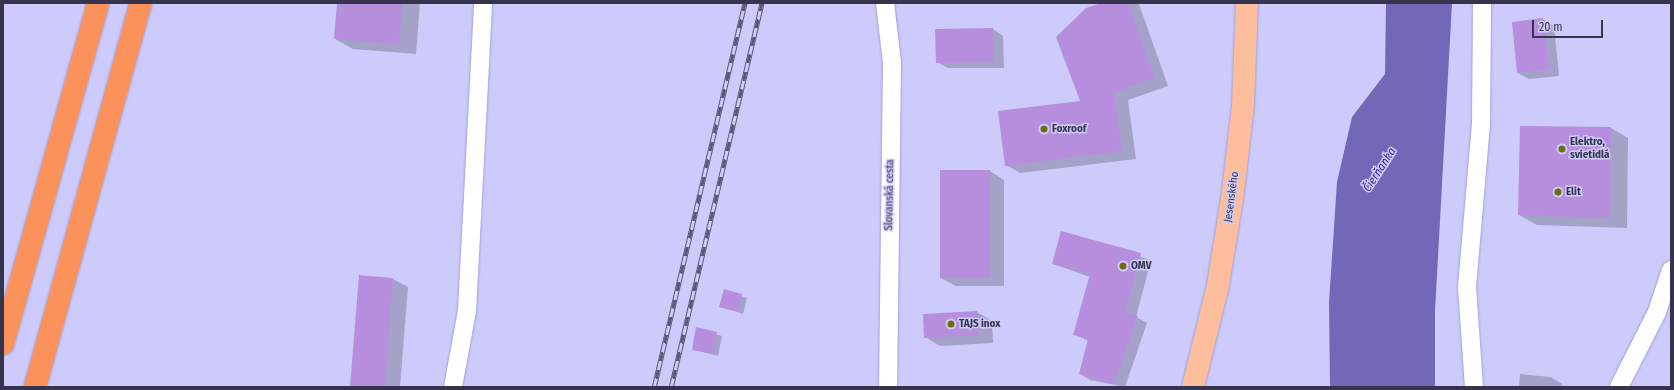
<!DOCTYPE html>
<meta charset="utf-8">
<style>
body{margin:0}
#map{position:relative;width:1674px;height:390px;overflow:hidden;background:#cdcbfb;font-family:"Fira Sans Condensed",sans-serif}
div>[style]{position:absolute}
.water>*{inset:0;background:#7168b8}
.shadow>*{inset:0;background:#0003}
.building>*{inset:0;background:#b78ede}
.roads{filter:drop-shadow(0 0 1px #a4a1da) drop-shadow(0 0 1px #a4a1da)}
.street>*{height:18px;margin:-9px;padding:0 9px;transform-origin:9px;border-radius:9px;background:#fff}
.primary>*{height:22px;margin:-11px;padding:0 11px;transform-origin:11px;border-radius:11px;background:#fdbe9d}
.highway>*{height:22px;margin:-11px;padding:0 11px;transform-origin:11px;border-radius:11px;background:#fc925b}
.rail>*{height:4.5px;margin-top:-2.25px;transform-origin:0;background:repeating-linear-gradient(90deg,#cdcbfb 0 9px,#5a5875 0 18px);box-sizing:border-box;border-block:1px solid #5a5875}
.dots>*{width:11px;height:11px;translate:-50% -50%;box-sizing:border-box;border:2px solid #cdcbfb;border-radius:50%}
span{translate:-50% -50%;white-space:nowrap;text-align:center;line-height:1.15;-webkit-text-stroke:3px #cdcbfb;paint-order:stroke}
.poi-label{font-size:11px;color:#36344c;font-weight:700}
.left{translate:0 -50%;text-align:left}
.street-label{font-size:11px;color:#36344c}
.water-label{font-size:12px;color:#392081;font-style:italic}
.frame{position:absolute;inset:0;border:4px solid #36344c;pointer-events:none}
.scale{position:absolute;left:1532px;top:20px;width:71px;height:18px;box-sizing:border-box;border:2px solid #36344c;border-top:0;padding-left:5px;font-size:12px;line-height:14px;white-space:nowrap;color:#36344c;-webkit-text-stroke:3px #cdcbfb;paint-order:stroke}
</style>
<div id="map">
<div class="water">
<div style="clip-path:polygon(1386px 3px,1452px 3px,1435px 311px,1435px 387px,1330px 387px,1329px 302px,1337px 182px,1352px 117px,1385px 74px)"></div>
</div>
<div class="shadow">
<div style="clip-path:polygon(338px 3px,420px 3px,416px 54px,353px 49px,335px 39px)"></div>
<div style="clip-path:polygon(1104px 3px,1139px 4px,1168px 86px,1128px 100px,1136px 159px,1020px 173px,1006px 165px,1081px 102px)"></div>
<div style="clip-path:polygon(1543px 19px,1554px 26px,1559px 76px,1529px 79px,1518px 73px)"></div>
<div style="clip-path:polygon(993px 29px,1003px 36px,1004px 68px,948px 68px,937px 62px)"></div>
<div style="clip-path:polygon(1611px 128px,1628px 138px,1627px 228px,1537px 225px,1519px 215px)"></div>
<div style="clip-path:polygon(990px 171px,1004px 180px,1004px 286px,956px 286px,941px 278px)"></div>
<div style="clip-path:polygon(1061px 232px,1151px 260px,1136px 317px,1147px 323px,1125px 387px,1090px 380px,1080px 374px,1088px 341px,1075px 334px,1090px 277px,1053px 264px)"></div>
<div style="clip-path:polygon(393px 279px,408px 287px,400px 387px,351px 387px)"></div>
<div style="clip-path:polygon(724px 290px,747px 298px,743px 314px,720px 306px)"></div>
<div style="clip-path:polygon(977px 312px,992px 321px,993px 343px,940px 346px,925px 337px,924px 315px)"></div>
<div style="clip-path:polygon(697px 329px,722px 336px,718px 356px,693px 349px)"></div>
<div style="clip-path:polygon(1520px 374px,1551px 377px,1562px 384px,1561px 387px,1519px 387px)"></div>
</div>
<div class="building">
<div style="clip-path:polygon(337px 3px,402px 3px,399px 44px,334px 39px)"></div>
<div style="clip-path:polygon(1101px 3px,1128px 3px,1155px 78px,1114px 92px,1122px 151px,1005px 166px,998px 111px,1080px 101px,1056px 37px,1086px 8px)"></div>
<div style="clip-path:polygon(1543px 18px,1549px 70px,1517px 73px,1512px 22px)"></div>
<div style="clip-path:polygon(993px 28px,993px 62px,936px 63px,935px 29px)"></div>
<div style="clip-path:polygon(1520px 126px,1611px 127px,1610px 218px,1518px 215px)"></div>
<div style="clip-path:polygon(940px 170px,990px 170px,990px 278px,940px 278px)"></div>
<div style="clip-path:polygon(1061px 231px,1141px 253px,1125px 313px,1138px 316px,1114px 384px,1079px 374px,1088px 339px,1073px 335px,1090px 274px,1052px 264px)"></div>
<div style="clip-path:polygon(359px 275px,393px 278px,385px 387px,350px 387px)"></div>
<div style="clip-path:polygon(724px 289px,742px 294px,738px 312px,719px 307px)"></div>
<div style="clip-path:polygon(977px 311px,979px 335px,924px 338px,923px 314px)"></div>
<div style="clip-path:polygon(696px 327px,717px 332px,713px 354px,692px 350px)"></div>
</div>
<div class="roads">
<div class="street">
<div style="left:885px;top:3px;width:60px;rotate:83.3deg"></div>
<div style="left:892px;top:63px;width:324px;rotate:90.7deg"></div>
<div style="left:453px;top:387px;width:77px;rotate:-79.6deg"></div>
<div style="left:467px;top:311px;width:308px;rotate:-87deg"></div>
<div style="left:1474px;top:387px;width:100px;rotate:-94deg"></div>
<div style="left:1467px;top:287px;width:164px;rotate:-85.1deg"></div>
<div style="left:1481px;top:124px;width:121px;rotate:-89.5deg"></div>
<div style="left:1619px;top:387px;width:84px;rotate:-63.1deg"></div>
<div style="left:1657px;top:312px;width:44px;rotate:-71.6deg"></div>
</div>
<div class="primary">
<div style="left:1193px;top:387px;width:105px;rotate:-76.2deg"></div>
<div style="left:1218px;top:285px;width:94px;rotate:-80.8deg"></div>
<div style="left:1233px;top:192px;width:88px;rotate:-83.4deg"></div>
<div style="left:1243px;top:105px;width:102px;rotate:-87.8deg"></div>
</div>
<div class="highway">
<div style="left:3px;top:344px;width:354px;rotate:-74.4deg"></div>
<div style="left:35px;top:387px;width:398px;rotate:-74.6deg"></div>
</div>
</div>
<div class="rail">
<div style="left:654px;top:387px;width:395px;rotate:-76.7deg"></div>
<div style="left:671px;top:387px;width:395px;rotate:-76.7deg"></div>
</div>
<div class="dots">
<div style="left:1044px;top:129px;background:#6f6c09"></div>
<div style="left:1562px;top:149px;background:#6f6c09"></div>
<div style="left:1558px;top:192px;background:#6f6c09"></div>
<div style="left:1123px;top:266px;background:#6f6c09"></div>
<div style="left:951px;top:324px;background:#6f6c09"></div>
</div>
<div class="poi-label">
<span class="left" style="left:1052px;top:129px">Foxroof</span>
<span class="left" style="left:1570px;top:149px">Elektro,<br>svietidlá</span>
<span class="left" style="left:1566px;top:192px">Elit</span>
<span class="left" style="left:1131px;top:266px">OMV</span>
<span class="left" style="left:959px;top:324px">TAJS inox</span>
</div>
<div class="street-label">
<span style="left:890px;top:195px;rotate:-89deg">Slovanská cesta</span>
<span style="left:1232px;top:197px;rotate:-82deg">Jesenského</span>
</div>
<div class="water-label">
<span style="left:1380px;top:170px;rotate:-57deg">Čierňanka</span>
</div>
<div class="frame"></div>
<div class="scale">20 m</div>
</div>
